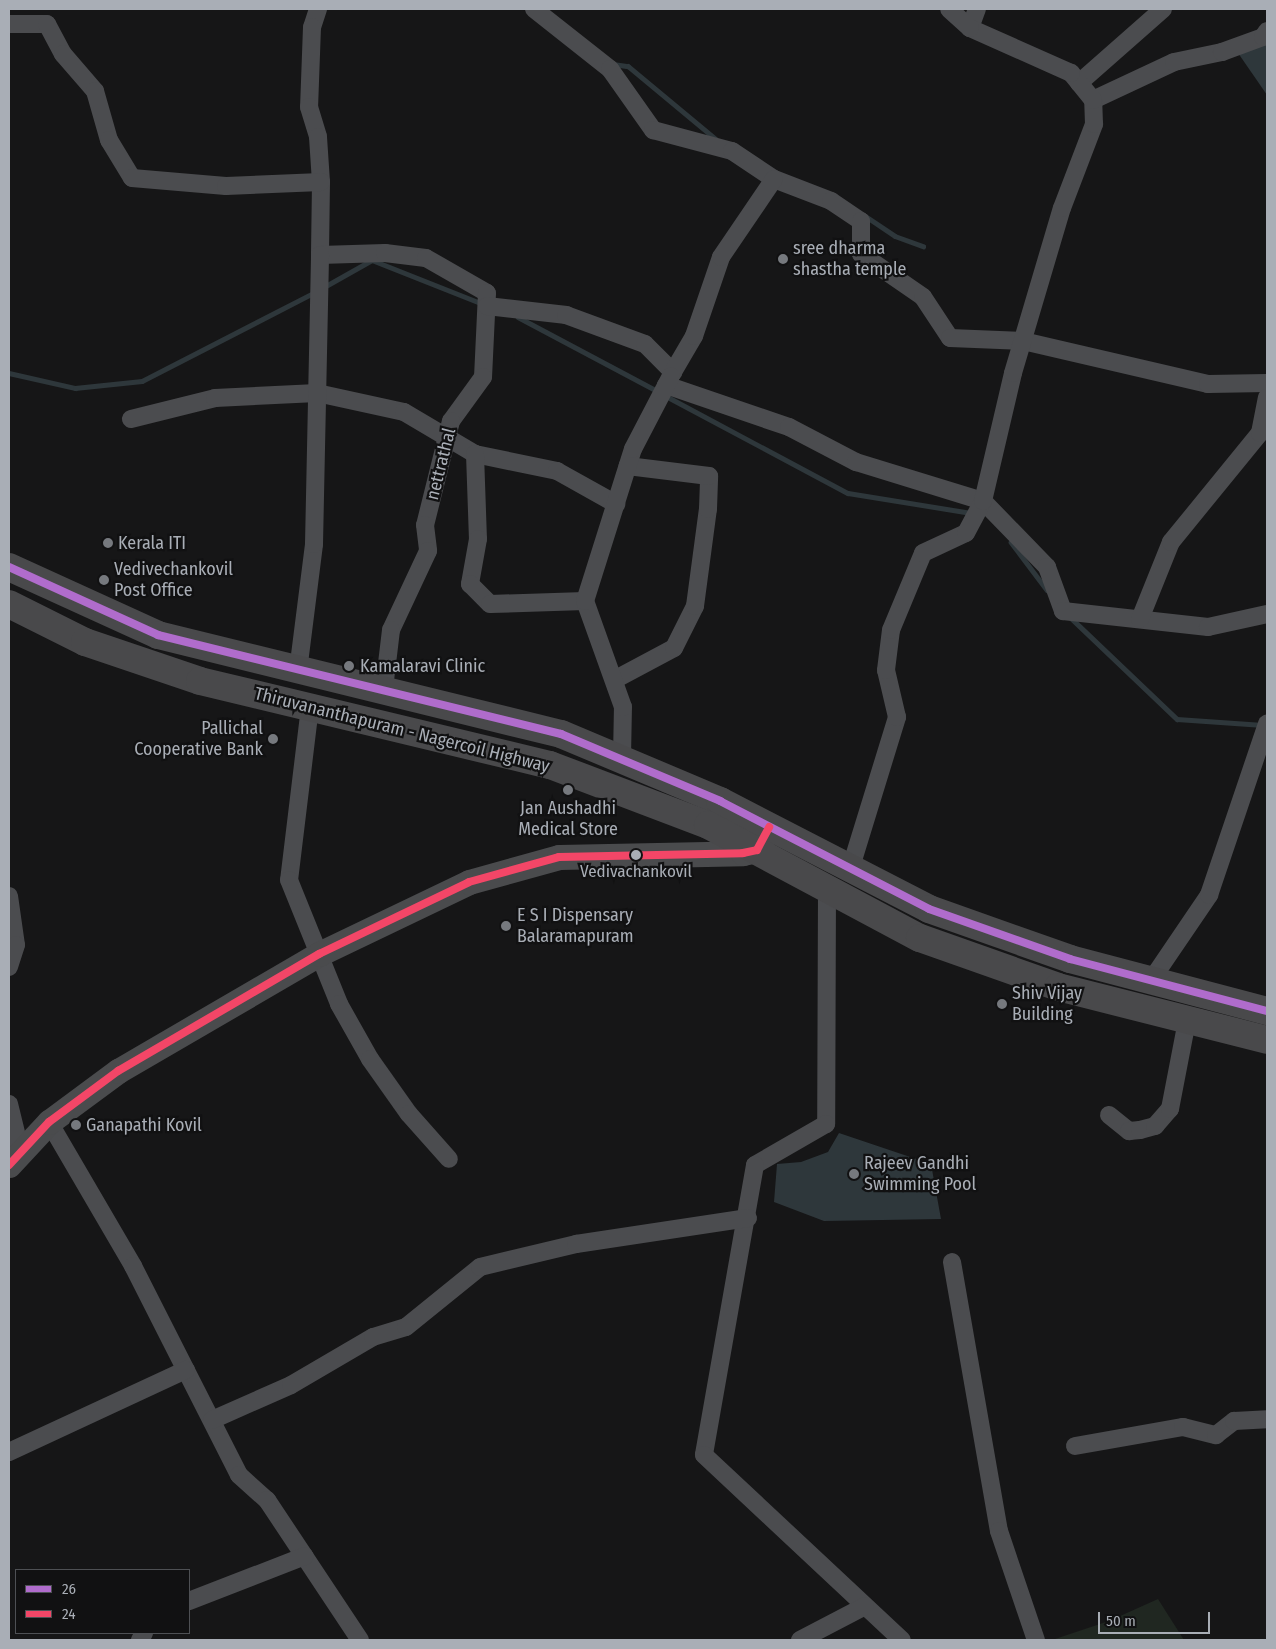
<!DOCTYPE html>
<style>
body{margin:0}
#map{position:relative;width:1276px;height:1649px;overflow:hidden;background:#161617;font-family:"Fira Sans Condensed",sans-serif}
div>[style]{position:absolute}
.green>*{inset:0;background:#202721}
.water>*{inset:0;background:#2e373b}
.stream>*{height:4.5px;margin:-2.25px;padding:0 2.25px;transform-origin:2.25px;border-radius:2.25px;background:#2e373b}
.minor>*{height:18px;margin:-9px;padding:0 9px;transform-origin:9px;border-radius:9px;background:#4b4c4f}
.secondary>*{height:25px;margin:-12.5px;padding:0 12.5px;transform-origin:12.5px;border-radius:12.5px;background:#4a4b4d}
.primary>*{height:28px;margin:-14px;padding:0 14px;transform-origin:14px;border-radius:14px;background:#49494b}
.bus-1>*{height:8px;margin:-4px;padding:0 4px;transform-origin:4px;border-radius:4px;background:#b06ccc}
.bus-2>*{height:8px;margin:-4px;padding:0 4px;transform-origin:4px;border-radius:4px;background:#f34667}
.dots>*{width:14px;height:14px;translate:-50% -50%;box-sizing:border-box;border:2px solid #111112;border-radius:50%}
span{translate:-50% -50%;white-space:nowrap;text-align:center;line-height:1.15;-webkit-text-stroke:4.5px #111112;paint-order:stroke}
.bus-label{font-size:17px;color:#a9aeb6}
.poi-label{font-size:18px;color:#a9aeb6}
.left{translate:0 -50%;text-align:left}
.right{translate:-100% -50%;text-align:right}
.street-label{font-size:18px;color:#a9aeb6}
.frame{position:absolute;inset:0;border:10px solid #a9aeb6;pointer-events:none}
.legend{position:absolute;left:15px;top:1569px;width:175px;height:65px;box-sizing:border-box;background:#111112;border:1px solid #4e5054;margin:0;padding:6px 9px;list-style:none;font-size:15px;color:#a9aeb6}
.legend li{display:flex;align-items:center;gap:10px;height:25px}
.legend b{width:25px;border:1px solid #4e5054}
.scale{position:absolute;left:1098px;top:1612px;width:112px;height:22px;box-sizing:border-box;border:2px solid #a9aeb6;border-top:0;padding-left:6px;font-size:15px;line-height:18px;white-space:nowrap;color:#a9aeb6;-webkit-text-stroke:4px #111112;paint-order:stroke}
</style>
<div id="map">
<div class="green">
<div style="clip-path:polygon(1158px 1599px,1184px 1640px,1052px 1640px,1109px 1621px)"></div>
</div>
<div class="water">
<div style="clip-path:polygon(1267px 39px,1267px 95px,1236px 50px)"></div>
<div style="clip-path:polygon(839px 1133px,931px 1164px,941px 1219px,824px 1221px,774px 1202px,777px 1164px,801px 1162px,828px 1152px)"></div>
</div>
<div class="stream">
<div style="left:613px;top:64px;width:15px;rotate:8deg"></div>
<div style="left:628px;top:66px;width:114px;rotate:39.7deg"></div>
<div style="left:864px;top:215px;width:37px;rotate:34deg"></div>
<div style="left:895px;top:236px;width:30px;rotate:20deg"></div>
<div style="left:324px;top:287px;width:55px;rotate:-29.4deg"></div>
<div style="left:372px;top:260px;width:119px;rotate:21.6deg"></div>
<div style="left:518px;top:317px;width:160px;rotate:28deg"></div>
<div style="left:9px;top:373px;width:68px;rotate:12.8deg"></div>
<div style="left:75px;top:388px;width:67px;rotate:-6deg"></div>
<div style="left:142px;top:381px;width:195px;rotate:-27.2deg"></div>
<div style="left:666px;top:396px;width:206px;rotate:28.1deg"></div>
<div style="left:848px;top:493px;width:126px;rotate:9.2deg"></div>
<div style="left:1011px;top:542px;width:60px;rotate:53.1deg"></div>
<div style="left:1070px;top:617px;width:148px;rotate:43.6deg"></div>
<div style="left:1177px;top:719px;width:86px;rotate:4deg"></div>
</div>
<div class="minor">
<div style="left:318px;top:9px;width:19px;rotate:108deg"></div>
<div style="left:312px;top:27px;width:80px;rotate:92.1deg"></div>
<div style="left:309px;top:107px;width:31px;rotate:73deg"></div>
<div style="left:318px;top:137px;width:45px;rotate:86.2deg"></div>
<div style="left:321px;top:182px;width:73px;rotate:90.8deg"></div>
<div style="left:320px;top:255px;width:65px;rotate:-1.8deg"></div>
<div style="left:385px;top:253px;width:41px;rotate:7deg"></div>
<div style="left:426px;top:258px;width:70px;rotate:29.8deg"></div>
<div style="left:487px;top:293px;width:84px;rotate:92.7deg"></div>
<div style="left:483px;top:377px;width:54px;rotate:126deg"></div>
<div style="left:451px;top:421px;width:107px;rotate:104deg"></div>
<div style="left:425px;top:525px;width:26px;rotate:83deg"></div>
<div style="left:428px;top:551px;width:87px;rotate:115.1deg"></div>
<div style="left:391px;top:630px;width:50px;rotate:96.8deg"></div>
<div style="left:385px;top:680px;width:10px;rotate:73deg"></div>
<div style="left:534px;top:9px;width:97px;rotate:38.3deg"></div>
<div style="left:610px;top:69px;width:75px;rotate:54.8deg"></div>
<div style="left:653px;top:130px;width:82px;rotate:14.9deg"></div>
<div style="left:732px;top:151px;width:50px;rotate:33.7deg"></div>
<div style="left:774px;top:179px;width:61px;rotate:21.1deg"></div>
<div style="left:831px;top:201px;width:36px;rotate:34deg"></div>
<div style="left:861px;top:221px;width:33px;rotate:90deg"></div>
<div style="left:861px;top:254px;width:75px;rotate:34.7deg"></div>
<div style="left:923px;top:297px;width:49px;rotate:56.6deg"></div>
<div style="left:950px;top:338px;width:73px;rotate:2.4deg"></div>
<div style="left:1023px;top:341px;width:190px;rotate:13.1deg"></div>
<div style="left:1208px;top:384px;width:59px;rotate:-1deg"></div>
<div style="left:9px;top:24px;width:38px"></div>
<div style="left:47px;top:24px;width:34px;rotate:62deg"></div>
<div style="left:63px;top:54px;width:49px;rotate:49.1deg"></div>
<div style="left:95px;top:91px;width:51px;rotate:74.1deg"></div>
<div style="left:109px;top:140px;width:44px;rotate:58.8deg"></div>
<div style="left:132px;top:178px;width:94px;rotate:4.9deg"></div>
<div style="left:226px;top:186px;width:95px;rotate:-2.4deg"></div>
<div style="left:970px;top:28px;width:20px;rotate:-70deg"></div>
<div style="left:1079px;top:83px;width:112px;rotate:-41.4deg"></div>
<div style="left:1093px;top:100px;width:89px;rotate:-25.1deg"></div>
<div style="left:1174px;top:62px;width:49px;rotate:-11.8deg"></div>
<div style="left:1222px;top:52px;width:44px;rotate:-20.1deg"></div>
<div style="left:1263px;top:37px;width:7px;rotate:-56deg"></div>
<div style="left:487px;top:306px;width:80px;rotate:6.5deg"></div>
<div style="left:566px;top:315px;width:84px;rotate:20.2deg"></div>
<div style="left:645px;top:344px;width:40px;rotate:45deg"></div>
<div style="left:673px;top:372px;width:42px;rotate:-59.7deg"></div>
<div style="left:694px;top:336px;width:83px;rotate:-71.1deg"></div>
<div style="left:721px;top:257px;width:94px;rotate:-55.8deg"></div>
<div style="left:666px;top:385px;width:130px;rotate:18.9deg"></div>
<div style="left:789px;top:427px;width:76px;rotate:27.6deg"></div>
<div style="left:856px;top:462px;width:133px;rotate:17.1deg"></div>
<div style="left:983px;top:501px;width:92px;rotate:45.9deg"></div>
<div style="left:1047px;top:567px;width:47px;rotate:70deg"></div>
<div style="left:1063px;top:611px;width:146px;rotate:6.3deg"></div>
<div style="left:1208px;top:627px;width:60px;rotate:-12.4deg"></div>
<div style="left:131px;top:419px;width:87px;rotate:-14deg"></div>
<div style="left:215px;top:398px;width:102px;rotate:-2.8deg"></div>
<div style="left:317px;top:393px;width:89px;rotate:12.3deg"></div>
<div style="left:404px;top:412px;width:82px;rotate:30.6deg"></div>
<div style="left:475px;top:454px;width:84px;rotate:11.7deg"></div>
<div style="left:557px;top:471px;width:68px;rotate:29.2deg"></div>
<div style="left:475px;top:454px;width:85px;rotate:88deg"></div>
<div style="left:478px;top:539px;width:46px;rotate:100.1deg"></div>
<div style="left:470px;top:584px;width:28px;rotate:45deg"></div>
<div style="left:490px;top:604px;width:95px;rotate:-1.8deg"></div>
<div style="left:1140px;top:619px;width:83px;rotate:-68.1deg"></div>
<div style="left:1171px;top:542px;width:141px;rotate:-50.8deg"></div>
<div style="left:1260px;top:433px;width:36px;rotate:-79deg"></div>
<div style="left:298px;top:671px;width:128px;rotate:-82.8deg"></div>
<div style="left:314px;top:544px;width:289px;rotate:-88.8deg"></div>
<div style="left:614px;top:680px;width:68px;rotate:-28.1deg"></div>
<div style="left:674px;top:648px;width:47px;rotate:-63.4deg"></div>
<div style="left:695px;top:606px;width:98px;rotate:-82.4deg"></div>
<div style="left:708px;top:509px;width:33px;rotate:-88deg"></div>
<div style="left:709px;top:476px;width:82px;rotate:-173deg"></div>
<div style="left:310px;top:707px;width:174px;rotate:96.9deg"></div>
<div style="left:289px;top:880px;width:134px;rotate:68deg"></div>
<div style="left:339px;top:1004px;width:63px;rotate:60.6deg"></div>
<div style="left:370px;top:1059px;width:67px;rotate:54.7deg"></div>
<div style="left:409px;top:1114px;width:60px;rotate:48.4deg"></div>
<div style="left:622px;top:757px;width:50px;rotate:-88.9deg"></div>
<div style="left:623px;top:707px;width:113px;rotate:-109.7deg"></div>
<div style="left:585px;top:601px;width:159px;rotate:-72.5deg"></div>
<div style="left:633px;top:449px;width:82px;rotate:-62.5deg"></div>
<div style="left:850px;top:870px;width:160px;rotate:-72.9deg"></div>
<div style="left:897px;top:717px;width:48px;rotate:-103.2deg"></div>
<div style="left:886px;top:670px;width:40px;rotate:-82.9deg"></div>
<div style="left:891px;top:630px;width:83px;rotate:-67.4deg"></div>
<div style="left:923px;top:553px;width:47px;rotate:-24.9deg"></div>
<div style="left:966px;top:533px;width:36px;rotate:-62deg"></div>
<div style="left:983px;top:501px;width:131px;rotate:-76.8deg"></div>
<div style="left:1013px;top:373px;width:172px;rotate:-73.5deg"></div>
<div style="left:1062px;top:208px;width:90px;rotate:-69.1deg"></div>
<div style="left:1094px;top:124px;width:24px;rotate:-92deg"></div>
<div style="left:1093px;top:100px;width:35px;rotate:-129deg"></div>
<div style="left:1071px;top:73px;width:111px;rotate:-156deg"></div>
<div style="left:970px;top:28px;width:28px;rotate:-138deg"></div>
<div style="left:827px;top:890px;width:234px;rotate:90.2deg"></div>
<div style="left:826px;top:1124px;width:82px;rotate:150deg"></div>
<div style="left:755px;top:1165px;width:294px;rotate:100deg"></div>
<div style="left:704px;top:1455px;width:271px;rotate:43.1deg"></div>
<div style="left:9px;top:896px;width:49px;rotate:81.9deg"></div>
<div style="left:16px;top:945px;width:23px;rotate:108deg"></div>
<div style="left:1152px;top:979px;width:102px;rotate:-55.8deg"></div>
<div style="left:1209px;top:895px;width:181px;rotate:-71.3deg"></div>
<div style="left:9px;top:1104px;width:50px;rotate:76.2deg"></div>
<div style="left:1109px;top:1115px;width:26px;rotate:39deg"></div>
<div style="left:1129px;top:1131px;width:11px;rotate:-5deg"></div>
<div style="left:1140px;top:1130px;width:16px;rotate:-15deg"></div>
<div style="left:1155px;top:1126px;width:23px;rotate:-49deg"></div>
<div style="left:1170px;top:1109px;width:90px;rotate:-79.1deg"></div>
<div style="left:49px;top:1122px;width:167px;rotate:59.7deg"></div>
<div style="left:133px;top:1266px;width:234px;rotate:63.1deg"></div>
<div style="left:239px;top:1475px;width:38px;rotate:42deg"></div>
<div style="left:267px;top:1500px;width:168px;rotate:56.4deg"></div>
<div style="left:952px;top:1262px;width:273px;rotate:80.1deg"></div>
<div style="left:999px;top:1531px;width:115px;rotate:71.3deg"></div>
<div style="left:212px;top:1420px;width:86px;rotate:-23.9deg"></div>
<div style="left:291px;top:1385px;width:95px;rotate:-30.3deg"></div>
<div style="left:373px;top:1337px;width:34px;rotate:-17deg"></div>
<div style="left:406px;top:1327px;width:95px;rotate:-39deg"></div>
<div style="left:480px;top:1267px;width:99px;rotate:-13.5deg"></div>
<div style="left:576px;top:1244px;width:174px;rotate:-8.6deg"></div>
<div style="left:1075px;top:1446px;width:110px;rotate:-10deg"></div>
<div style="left:1183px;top:1427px;width:34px;rotate:14deg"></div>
<div style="left:1216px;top:1435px;width:23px;rotate:-38deg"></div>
<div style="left:1234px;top:1421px;width:33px;rotate:-3deg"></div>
<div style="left:9px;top:1452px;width:195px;rotate:-24.9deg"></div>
<div style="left:189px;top:1601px;width:124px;rotate:-21.2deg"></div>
<div style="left:140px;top:1640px;width:8px;rotate:-60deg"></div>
<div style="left:800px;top:1640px;width:73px;rotate:-27.6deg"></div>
</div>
<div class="secondary">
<div style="left:9px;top:1165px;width:59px;rotate:-47.1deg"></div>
<div style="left:49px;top:1122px;width:86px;rotate:-36.5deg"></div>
<div style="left:118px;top:1071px;width:233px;rotate:-30.2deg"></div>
<div style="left:319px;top:954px;width:166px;rotate:-25.6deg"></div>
<div style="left:469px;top:882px;width:93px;rotate:-15.5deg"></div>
<div style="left:559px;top:857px;width:184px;rotate:-1.2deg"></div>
<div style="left:743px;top:853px;width:14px;rotate:-12deg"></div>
<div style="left:757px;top:850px;width:9px;rotate:-63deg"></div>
</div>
<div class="primary">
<div style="left:9px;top:567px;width:164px;rotate:24.5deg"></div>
<div style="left:158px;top:635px;width:415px;rotate:13.8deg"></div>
<div style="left:561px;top:734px;width:173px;rotate:22.8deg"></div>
<div style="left:720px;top:801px;width:235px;rotate:27.3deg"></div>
<div style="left:929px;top:909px;width:150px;rotate:19.5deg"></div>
<div style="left:1070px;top:959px;width:204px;rotate:14.8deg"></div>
<div style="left:9px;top:604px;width:85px;rotate:26.6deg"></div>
<div style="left:85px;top:642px;width:121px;rotate:18.7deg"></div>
<div style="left:200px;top:681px;width:360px;rotate:13.5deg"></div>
<div style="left:550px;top:765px;width:169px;rotate:20.8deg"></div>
<div style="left:708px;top:825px;width:240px;rotate:28.1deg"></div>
<div style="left:920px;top:938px;width:146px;rotate:19.5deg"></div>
<div style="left:1058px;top:987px;width:216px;rotate:14.2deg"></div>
</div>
<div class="bus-1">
<div style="left:9px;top:567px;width:164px;rotate:24.5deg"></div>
<div style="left:158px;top:635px;width:415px;rotate:13.8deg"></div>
<div style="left:561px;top:734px;width:173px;rotate:22.8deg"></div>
<div style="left:720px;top:801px;width:235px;rotate:27.3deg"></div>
<div style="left:929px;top:909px;width:150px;rotate:19.5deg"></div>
<div style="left:1070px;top:959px;width:204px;rotate:14.8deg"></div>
</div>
<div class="bus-2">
<div style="left:9px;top:1165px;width:59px;rotate:-47.1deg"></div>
<div style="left:49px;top:1122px;width:86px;rotate:-36.5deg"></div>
<div style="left:118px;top:1071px;width:233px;rotate:-30.2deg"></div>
<div style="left:319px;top:954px;width:166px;rotate:-25.6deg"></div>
<div style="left:469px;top:882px;width:93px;rotate:-15.5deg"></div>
<div style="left:559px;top:857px;width:184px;rotate:-1.2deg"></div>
<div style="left:743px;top:853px;width:14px;rotate:-12deg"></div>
<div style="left:757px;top:850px;width:26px;rotate:-62deg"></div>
</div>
<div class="dots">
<div style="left:783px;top:259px;background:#76797e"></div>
<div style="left:108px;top:543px;background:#76797e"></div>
<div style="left:104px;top:580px;background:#76797e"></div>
<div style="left:349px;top:666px;background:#76797e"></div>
<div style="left:273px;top:739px;background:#76797e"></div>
<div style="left:568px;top:790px;background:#76797e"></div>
<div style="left:636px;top:855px;background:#a9aeb6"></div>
<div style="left:506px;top:926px;background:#76797e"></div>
<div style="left:1002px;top:1004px;background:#76797e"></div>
<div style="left:76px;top:1125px;background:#76797e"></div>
<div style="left:854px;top:1174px;background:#76797e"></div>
</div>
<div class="bus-label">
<span style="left:636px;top:872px">Vedivachankovil</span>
</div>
<div class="poi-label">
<span class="left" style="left:793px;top:259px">sree dharma<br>shastha temple</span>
<span class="left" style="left:118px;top:543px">Kerala ITI</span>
<span class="left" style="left:114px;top:580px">Vedivechankovil<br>Post Office</span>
<span class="left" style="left:360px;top:666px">Kamalaravi Clinic</span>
<span class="right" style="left:263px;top:739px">Pallichal<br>Cooperative Bank</span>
<span style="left:568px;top:819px">Jan Aushadhi<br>Medical Store</span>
<span class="left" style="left:517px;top:926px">E S I Dispensary<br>Balaramapuram</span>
<span class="left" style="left:1012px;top:1004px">Shiv Vijay<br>Building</span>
<span class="left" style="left:86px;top:1125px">Ganapathi Kovil</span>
<span class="left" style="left:864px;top:1174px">Rajeev Gandhi<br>Swimming Pool</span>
</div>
<div class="street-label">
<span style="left:441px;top:464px;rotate:-76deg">nettrathal</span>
<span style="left:402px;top:730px;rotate:14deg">Thiruvananthapuram - Nagercoil Highway</span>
</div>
<div class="frame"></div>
<ul class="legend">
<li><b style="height:6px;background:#b06ccc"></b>26</li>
<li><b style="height:6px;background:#f34667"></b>24</li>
</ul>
<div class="scale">50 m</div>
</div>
